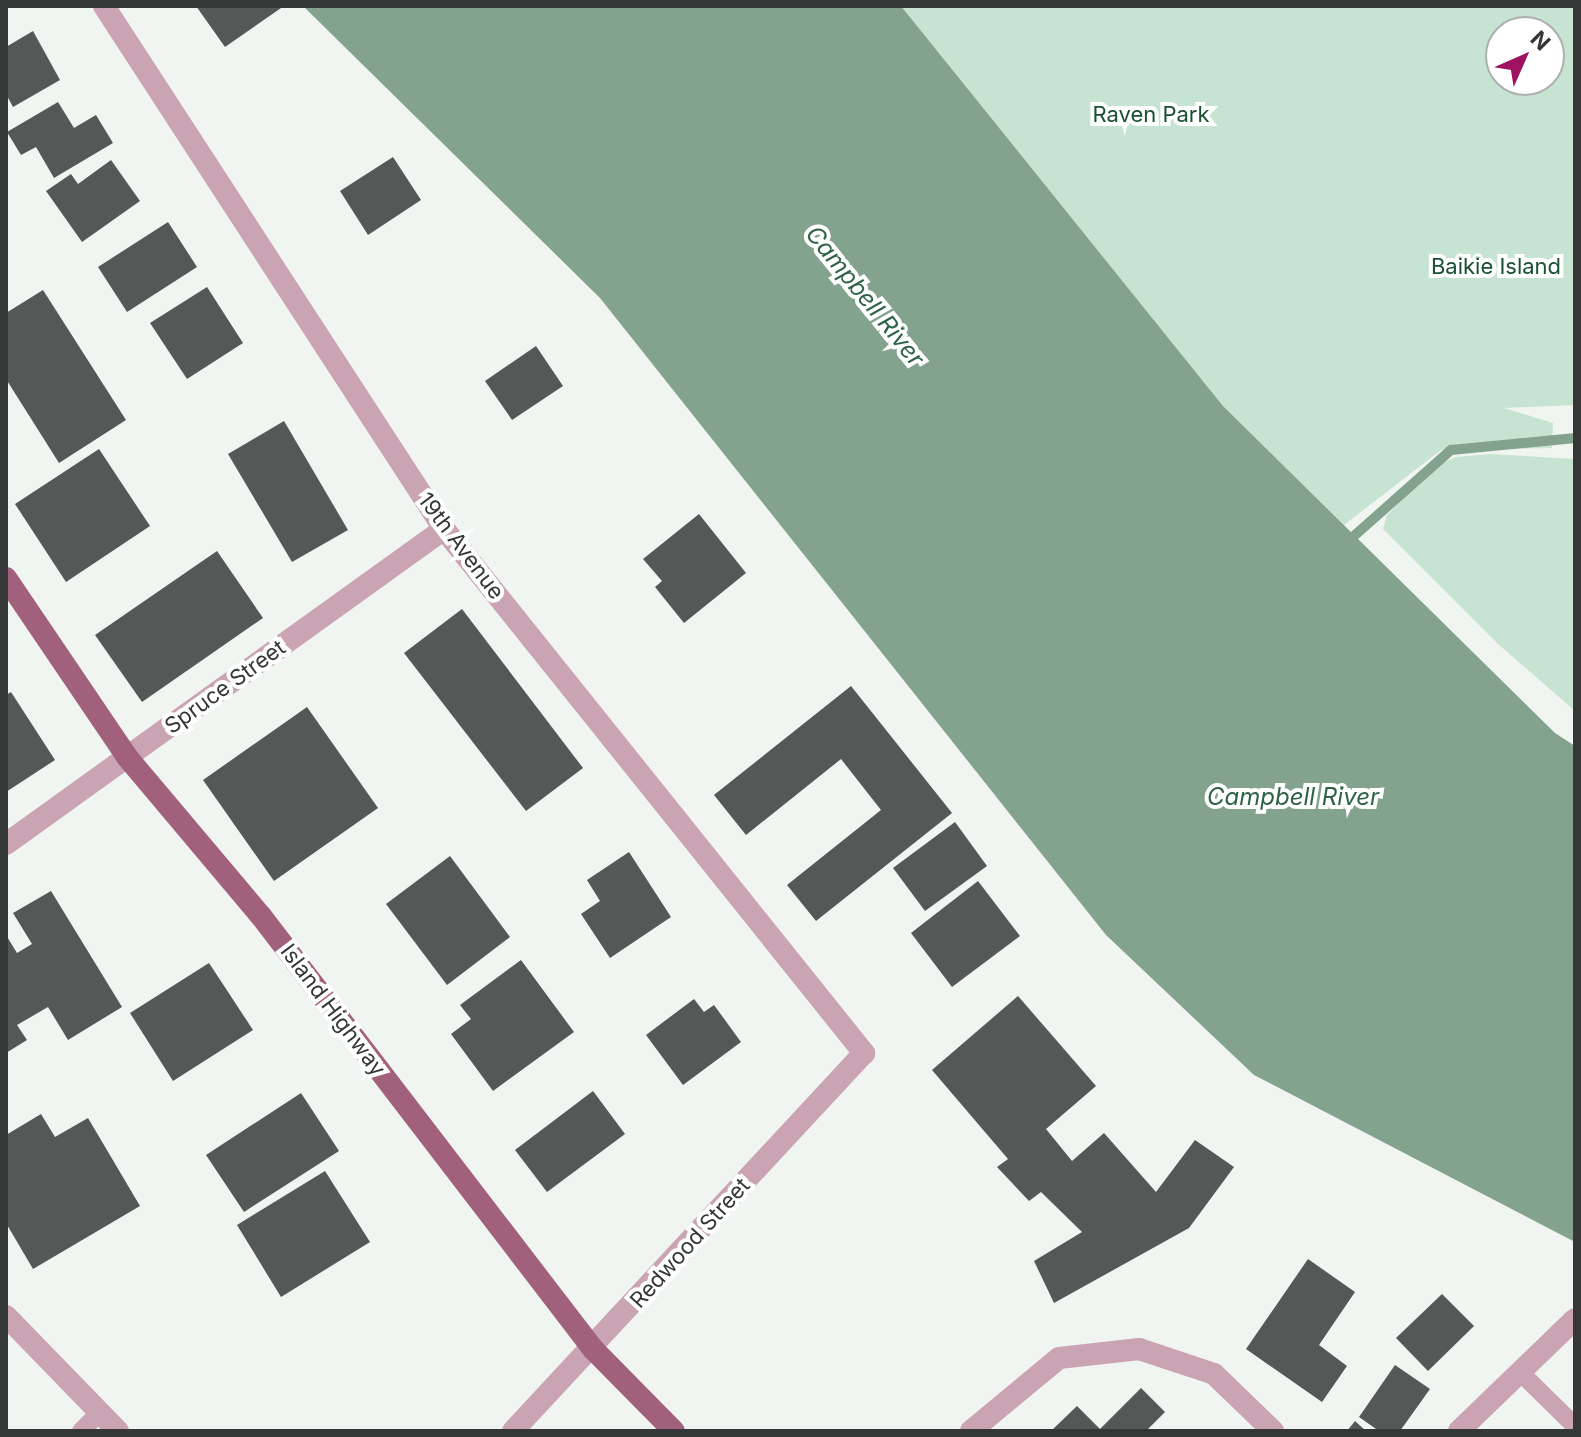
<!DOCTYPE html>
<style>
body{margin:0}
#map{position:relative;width:1581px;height:1437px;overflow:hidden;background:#f1f5f2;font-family:Inter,sans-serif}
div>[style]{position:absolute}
.green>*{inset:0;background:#c7e3d1}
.water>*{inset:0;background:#84a38f}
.stream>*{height:10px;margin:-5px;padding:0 5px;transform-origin:5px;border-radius:5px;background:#84a38f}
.building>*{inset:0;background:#545856}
.service>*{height:18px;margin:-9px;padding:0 9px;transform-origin:9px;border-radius:9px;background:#caa4b2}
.minor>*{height:22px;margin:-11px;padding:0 11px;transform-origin:11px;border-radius:11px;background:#caa4b2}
.primary>*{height:22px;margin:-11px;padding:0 11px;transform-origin:11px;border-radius:11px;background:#a1617b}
span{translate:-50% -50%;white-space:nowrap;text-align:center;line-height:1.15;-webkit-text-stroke:8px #fff;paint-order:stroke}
.park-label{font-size:22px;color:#194f32}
.street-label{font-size:22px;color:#353736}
.water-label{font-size:24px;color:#2e6345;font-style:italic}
.frame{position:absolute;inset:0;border:8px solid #353736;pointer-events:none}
.north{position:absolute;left:1485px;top:16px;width:80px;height:80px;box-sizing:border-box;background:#fff;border:2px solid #aeafaf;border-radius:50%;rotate:45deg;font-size:22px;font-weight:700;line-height:32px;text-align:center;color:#353736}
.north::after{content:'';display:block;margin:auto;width:28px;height:36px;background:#9e135f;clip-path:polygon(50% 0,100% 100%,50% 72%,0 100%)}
</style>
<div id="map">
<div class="green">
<div style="clip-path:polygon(evenodd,901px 6px,1575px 6px,1575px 405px,1504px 408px,1553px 423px,1552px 448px,1441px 450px,1344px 525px,1223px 406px,901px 6px,1501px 32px,1549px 32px,1549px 80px,1501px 80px,1501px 32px)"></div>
<div style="clip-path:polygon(1491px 454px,1575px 459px,1575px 711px,1498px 644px,1383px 529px,1387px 515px,1435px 466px,1456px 457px)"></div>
</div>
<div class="water">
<div style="clip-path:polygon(303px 6px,901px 6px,1223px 406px,1555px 733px,1575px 746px,1575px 1242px,1254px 1075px,1106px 935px,600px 298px)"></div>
</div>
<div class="stream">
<div style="left:1354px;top:536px;width:130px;rotate:-41.6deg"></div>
<div style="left:1451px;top:450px;width:125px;rotate:-5.5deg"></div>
</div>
<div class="building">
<div style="clip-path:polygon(196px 6px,284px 6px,225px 47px)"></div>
<div style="clip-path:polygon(33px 31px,60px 80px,13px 107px,6px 94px,6px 47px)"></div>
<div style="clip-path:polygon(58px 102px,74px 128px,96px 115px,113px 143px,54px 178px,36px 147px,21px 155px,7px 132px)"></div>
<div style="clip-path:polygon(393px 157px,421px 200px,368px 235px,340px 191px)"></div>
<div style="clip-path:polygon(111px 160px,140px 201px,82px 242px,46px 191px,71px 174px,78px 184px)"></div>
<div style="clip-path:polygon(168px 222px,197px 267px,127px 312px,98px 267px)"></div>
<div style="clip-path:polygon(207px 287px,243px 343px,187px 379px,150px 323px)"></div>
<div style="clip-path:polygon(43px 290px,126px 420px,59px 463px,6px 379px,6px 313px)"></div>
<div style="clip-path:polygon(536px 346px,563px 386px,512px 420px,485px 381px)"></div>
<div style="clip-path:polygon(284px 421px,348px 530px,292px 562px,228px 454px)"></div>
<div style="clip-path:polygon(99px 449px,150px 526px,66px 582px,15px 504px)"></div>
<div style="clip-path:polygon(699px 514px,746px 573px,684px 623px,655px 587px,662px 581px,643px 559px)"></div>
<div style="clip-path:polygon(217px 551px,263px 618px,142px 702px,95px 635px)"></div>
<div style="clip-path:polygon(462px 609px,583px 768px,526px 811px,404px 653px)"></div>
<div style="clip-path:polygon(851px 686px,952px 813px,816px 921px,787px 885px,881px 810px,841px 759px,746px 835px,714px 795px)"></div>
<div style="clip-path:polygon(11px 692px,55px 760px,6px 792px,6px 695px)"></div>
<div style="clip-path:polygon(307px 707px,378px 808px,274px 881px,203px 780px)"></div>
<div style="clip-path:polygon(955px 822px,987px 866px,925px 911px,893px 868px)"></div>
<div style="clip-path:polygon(629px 852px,671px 917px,610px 958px,581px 914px,600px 901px,587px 880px)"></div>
<div style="clip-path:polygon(450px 856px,510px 937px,447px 985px,386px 904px)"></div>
<div style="clip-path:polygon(978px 881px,1020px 936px,952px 987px,911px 933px)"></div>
<div style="clip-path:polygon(51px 891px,122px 1007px,68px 1040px,48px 1007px,17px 1025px,27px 1040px,6px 1053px,6px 935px,17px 953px,32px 944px,13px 913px)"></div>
<div style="clip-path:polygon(521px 960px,574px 1032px,493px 1091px,451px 1034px,471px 1019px,460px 1005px)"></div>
<div style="clip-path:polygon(209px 963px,253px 1030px,173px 1081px,130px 1013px)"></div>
<div style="clip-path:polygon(1018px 996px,1096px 1086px,1046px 1129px,1072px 1161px,1104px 1133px,1156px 1192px,1195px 1140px,1234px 1167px,1189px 1228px,1054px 1303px,1034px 1261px,1082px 1232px,1041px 1192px,1029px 1201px,997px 1167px,1008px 1159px,932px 1070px)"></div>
<div style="clip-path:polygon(694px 999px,704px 1012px,714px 1005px,741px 1042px,683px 1085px,646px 1035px)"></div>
<div style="clip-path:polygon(593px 1091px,625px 1134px,547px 1192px,515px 1150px)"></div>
<div style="clip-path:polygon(301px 1093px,339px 1151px,244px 1212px,206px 1155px)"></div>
<div style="clip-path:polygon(41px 1114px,55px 1137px,88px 1118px,140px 1206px,33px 1269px,6px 1223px,6px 1135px)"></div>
<div style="clip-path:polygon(325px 1171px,370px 1242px,281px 1297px,237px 1225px)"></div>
<div style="clip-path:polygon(1308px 1259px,1355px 1292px,1319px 1345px,1347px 1366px,1322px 1402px,1246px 1349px)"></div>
<div style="clip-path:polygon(1442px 1294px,1474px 1326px,1428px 1371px,1396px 1338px)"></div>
<div style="clip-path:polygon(1395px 1365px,1430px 1389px,1400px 1431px,1379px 1431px,1359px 1417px)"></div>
<div style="clip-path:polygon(1141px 1388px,1165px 1412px,1146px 1431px,1051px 1431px,1077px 1406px,1100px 1429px)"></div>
<div style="clip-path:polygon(1355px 1421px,1366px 1431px,1347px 1431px)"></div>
</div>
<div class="service">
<div style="left:1520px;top:1372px;width:77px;rotate:44.5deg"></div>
<div style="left:81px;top:1431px;width:27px;rotate:-45deg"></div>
</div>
<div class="minor">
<div style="left:104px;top:6px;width:624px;rotate:56.97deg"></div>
<div style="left:444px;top:529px;width:672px;rotate:51.29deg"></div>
<div style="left:864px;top:1053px;width:516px;rotate:132.88deg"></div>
<div style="left:6px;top:844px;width:540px;rotate:-35.72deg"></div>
<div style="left:6px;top:1316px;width:161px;rotate:45.8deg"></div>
<div style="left:971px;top:1431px;width:114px;rotate:-39.7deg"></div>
<div style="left:1059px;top:1358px;width:81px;rotate:-6.4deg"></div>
<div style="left:1139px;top:1349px;width:79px;rotate:18.4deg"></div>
<div style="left:1214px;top:1374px;width:82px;rotate:44deg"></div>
<div style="left:1459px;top:1431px;width:161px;rotate:-44deg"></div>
</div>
<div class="primary">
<div style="left:6px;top:578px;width:216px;rotate:55.9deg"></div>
<div style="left:127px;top:757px;width:208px;rotate:49.9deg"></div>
<div style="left:261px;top:916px;width:546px;rotate:52.52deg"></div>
<div style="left:593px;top:1349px;width:115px;rotate:45.4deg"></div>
</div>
<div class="park-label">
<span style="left:1151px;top:115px">Raven Park</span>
<span style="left:1496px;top:267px">Baikie Island</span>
</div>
<div class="street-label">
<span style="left:461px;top:546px;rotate:53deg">19th Avenue</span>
<span style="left:225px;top:687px;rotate:-36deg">Spruce Street</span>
<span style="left:333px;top:1010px;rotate:53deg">Island Highway</span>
<span style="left:690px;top:1243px;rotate:-48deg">Redwood Street</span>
</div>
<div class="water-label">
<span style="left:865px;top:296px;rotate:51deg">Campbell River</span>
<span style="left:1293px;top:797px">Campbell River</span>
</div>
<div class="frame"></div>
<div class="north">N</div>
</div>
